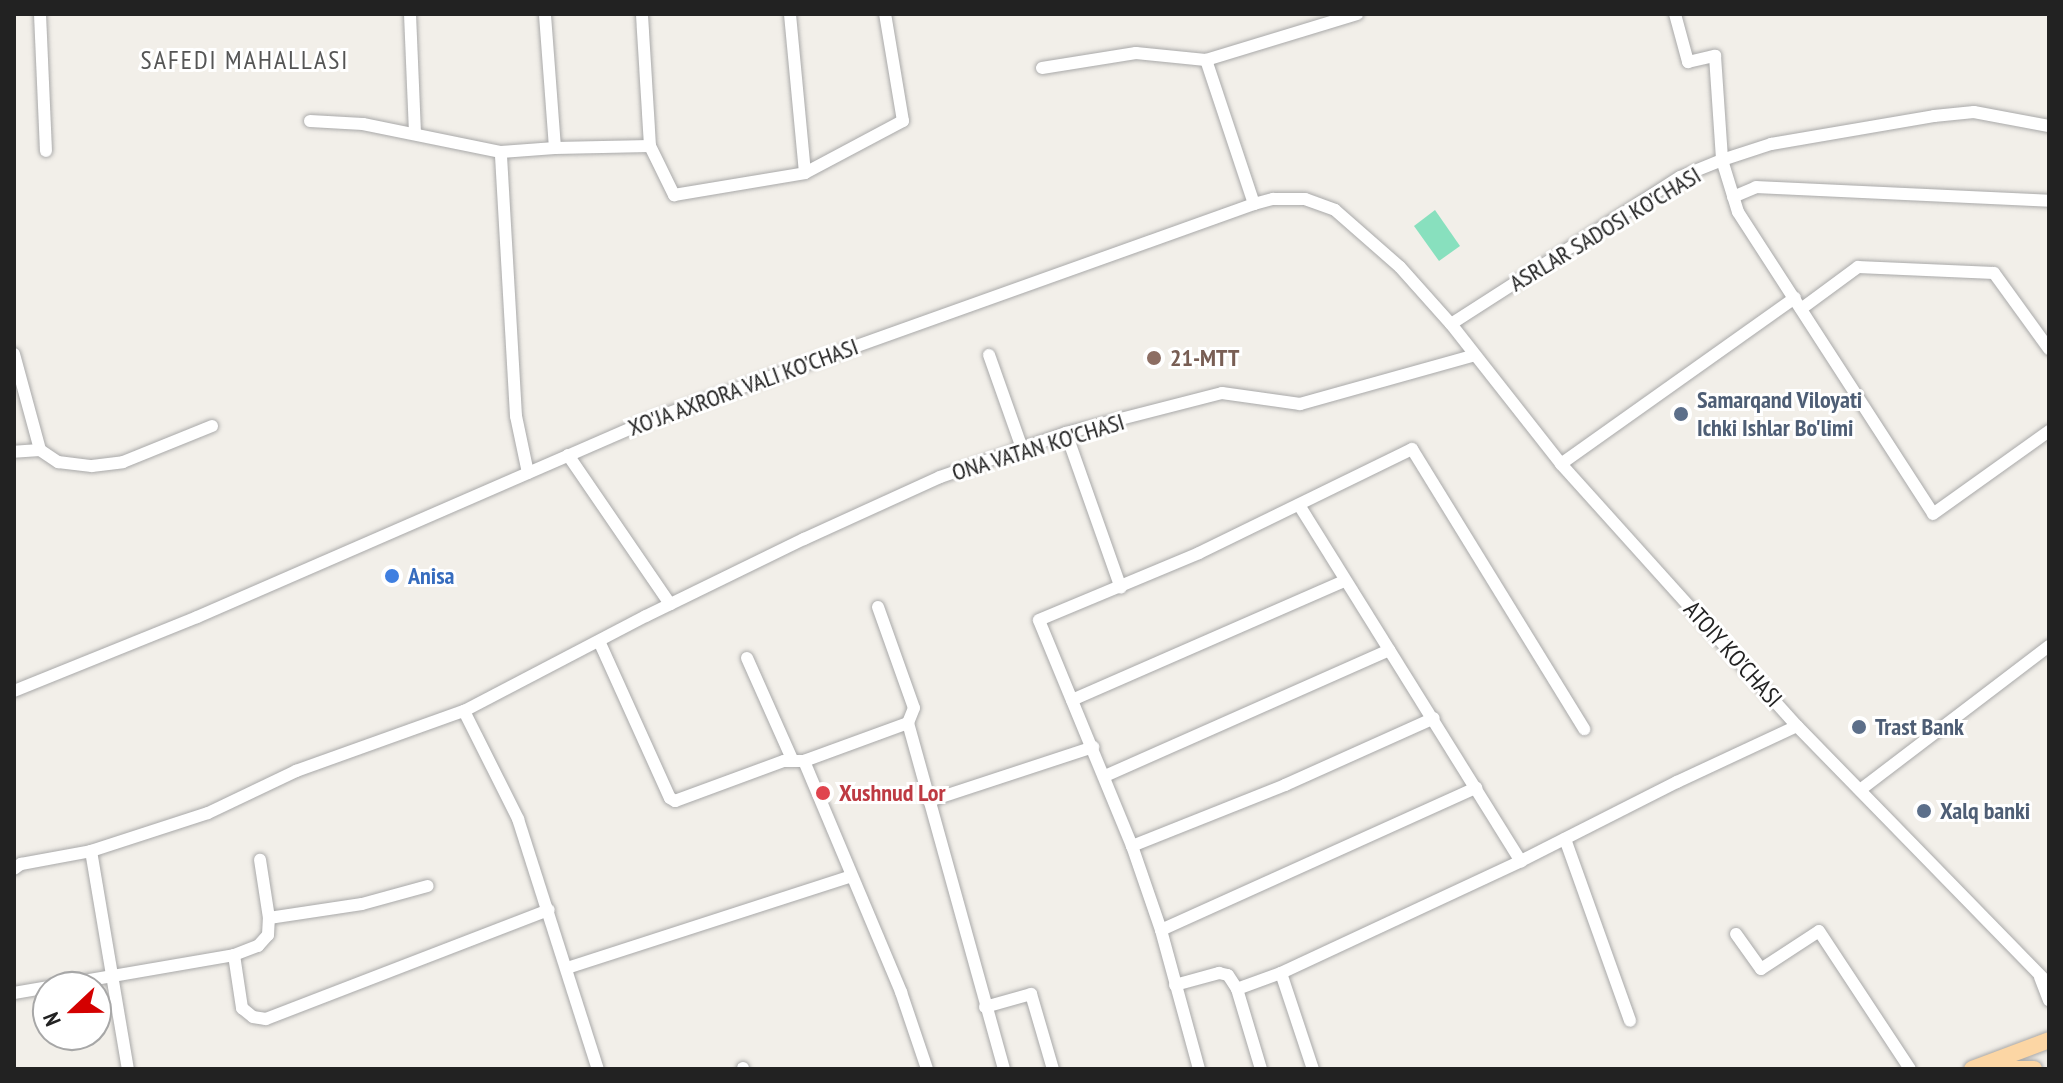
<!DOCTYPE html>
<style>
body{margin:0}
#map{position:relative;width:2063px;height:1083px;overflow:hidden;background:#f2efe9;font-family:"PT Sans Narrow",sans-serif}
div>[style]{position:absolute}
.pitch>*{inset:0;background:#88e0be}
.roads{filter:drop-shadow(0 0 2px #a9a9a9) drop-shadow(0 0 2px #a9a9a9)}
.minor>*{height:12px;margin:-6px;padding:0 6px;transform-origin:6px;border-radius:6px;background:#fff}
.major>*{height:16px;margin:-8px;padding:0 8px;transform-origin:8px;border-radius:8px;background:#fcd6a4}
.dots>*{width:22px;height:22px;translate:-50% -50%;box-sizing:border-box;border:4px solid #fff;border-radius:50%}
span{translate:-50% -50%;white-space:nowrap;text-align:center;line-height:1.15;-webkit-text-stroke:6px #fff;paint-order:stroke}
.street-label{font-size:24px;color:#222}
.education-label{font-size:24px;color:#785e54;font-weight:700}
.left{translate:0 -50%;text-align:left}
.service-label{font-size:24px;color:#4e5e75;font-weight:700}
.shop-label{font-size:24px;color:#366cbe;font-weight:700}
.health-label{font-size:24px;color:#be3a42;font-weight:700}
.neighbourhood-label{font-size:26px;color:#555;letter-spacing:2px}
.frame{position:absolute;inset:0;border:16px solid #222;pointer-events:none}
.north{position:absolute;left:32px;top:971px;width:80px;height:80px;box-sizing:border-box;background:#fff;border:2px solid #a7a7a7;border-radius:50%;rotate:248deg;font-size:22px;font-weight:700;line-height:32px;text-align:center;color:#222}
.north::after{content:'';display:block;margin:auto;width:28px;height:36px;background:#d40000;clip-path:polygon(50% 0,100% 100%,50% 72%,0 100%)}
</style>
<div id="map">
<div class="pitch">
<div style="clip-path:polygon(1435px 210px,1460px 246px,1439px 261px,1414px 226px)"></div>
</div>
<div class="roads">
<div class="minor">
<div style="left:40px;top:14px;width:137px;rotate:87.5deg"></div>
<div style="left:410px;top:14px;width:119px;rotate:87.6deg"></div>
<div style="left:1675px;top:14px;width:50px;rotate:74.8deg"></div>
<div style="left:1688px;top:62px;width:28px;rotate:-13deg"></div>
<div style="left:1715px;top:56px;width:104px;rotate:86.1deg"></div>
<div style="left:1722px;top:160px;width:54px;rotate:72.9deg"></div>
<div style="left:1738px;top:212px;width:359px;rotate:57.1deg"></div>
<div style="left:1933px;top:514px;width:143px;rotate:-35.6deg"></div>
<div style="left:1042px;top:68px;width:95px;rotate:-9.1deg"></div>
<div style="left:1136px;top:53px;width:70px;rotate:5.7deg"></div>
<div style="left:310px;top:121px;width:53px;rotate:3.2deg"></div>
<div style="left:363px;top:124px;width:141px;rotate:11.5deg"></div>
<div style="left:650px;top:146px;width:55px;rotate:63.9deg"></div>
<div style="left:674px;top:195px;width:133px;rotate:-9.5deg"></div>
<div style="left:805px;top:173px;width:160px;rotate:-95.4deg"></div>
<div style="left:555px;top:148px;width:95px;rotate:-1.2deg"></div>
<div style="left:650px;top:146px;width:132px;rotate:-93.5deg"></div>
<div style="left:805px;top:173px;width:111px;rotate:-28deg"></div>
<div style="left:903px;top:121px;width:109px;rotate:-99.5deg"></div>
<div style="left:1733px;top:197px;width:25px;rotate:-23deg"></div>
<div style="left:1756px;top:187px;width:293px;rotate:2.7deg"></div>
<div style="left:1254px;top:204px;width:152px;rotate:-108.4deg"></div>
<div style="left:1206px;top:60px;width:158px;rotate:-16.9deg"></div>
<div style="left:1801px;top:309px;width:71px;rotate:-36.4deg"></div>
<div style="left:1858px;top:267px;width:136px;rotate:2.5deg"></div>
<div style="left:1994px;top:273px;width:94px;rotate:54.1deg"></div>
<div style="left:1451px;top:324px;width:272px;rotate:-32.7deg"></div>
<div style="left:1680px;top:177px;width:45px;rotate:-22deg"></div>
<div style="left:1722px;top:160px;width:52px;rotate:-18.1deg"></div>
<div style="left:1771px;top:144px;width:165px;rotate:-9.7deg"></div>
<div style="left:1934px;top:116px;width:40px;rotate:-5.7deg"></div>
<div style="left:1974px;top:112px;width:76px;rotate:10.6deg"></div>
<div style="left:14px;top:354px;width:99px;rotate:74.8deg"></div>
<div style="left:40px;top:450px;width:26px;rotate:176deg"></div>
<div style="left:989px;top:355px;width:99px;rotate:70.5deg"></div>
<div style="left:1066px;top:433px;width:164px;rotate:70.5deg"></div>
<div style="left:40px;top:450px;width:22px;rotate:34deg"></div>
<div style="left:58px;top:462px;width:34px;rotate:7deg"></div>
<div style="left:92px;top:466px;width:31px;rotate:-7deg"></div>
<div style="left:123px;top:462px;width:96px;rotate:-22deg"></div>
<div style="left:568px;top:455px;width:181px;rotate:55.6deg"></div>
<div style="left:1561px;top:464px;width:287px;rotate:-35.4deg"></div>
<div style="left:528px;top:473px;width:58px;rotate:-101.9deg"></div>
<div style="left:516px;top:416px;width:264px;rotate:-93.3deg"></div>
<div style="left:501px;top:152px;width:54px;rotate:-4.2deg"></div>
<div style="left:555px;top:148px;width:134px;rotate:-94.3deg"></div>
<div style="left:1299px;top:505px;width:420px;rotate:58.1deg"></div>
<div style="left:878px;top:607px;width:107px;rotate:70.4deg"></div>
<div style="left:914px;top:708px;width:16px;rotate:112deg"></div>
<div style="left:599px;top:641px;width:172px;rotate:65.7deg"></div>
<div style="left:670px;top:798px;width:6px;rotate:31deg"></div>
<div style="left:675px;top:801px;width:116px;rotate:-20.2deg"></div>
<div style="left:784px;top:761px;width:20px"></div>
<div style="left:804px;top:761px;width:251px;rotate:67.2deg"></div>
<div style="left:901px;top:992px;width:81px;rotate:71.3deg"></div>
<div style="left:747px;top:658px;width:111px;rotate:66deg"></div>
<div style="left:14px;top:691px;width:197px;rotate:-22deg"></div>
<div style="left:197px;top:617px;width:491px;rotate:-23.5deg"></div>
<div style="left:647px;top:421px;width:645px;rotate:-19.67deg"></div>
<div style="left:1254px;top:204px;width:20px;rotate:-15deg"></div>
<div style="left:1273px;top:199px;width:32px"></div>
<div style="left:1305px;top:199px;width:32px;rotate:20deg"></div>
<div style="left:1335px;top:210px;width:86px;rotate:41.2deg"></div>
<div style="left:1400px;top:267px;width:76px;rotate:48.2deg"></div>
<div style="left:1451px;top:324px;width:178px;rotate:51.8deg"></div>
<div style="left:1561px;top:464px;width:353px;rotate:48deg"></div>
<div style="left:1797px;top:726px;width:361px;rotate:45.7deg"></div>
<div style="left:1072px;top:700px;width:297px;rotate:-23.6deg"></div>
<div style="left:464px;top:711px;width:121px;rotate:63.4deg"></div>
<div style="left:518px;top:819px;width:262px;rotate:72.3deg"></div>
<div style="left:804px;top:761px;width:111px;rotate:-20.1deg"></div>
<div style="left:908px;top:723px;width:359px;rotate:74.5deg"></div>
<div style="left:1105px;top:776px;width:311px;rotate:-23.9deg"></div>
<div style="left:1860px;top:790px;width:238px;rotate:-37.3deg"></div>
<div style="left:929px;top:801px;width:173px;rotate:-18.2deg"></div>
<div style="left:1565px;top:839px;width:193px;rotate:70.3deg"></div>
<div style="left:1132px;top:846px;width:165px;rotate:-21.7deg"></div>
<div style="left:1285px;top:785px;width:163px;rotate:-24.2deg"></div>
<div style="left:91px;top:851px;width:221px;rotate:80.4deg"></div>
<div style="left:14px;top:869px;width:9px;rotate:-36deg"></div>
<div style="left:21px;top:864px;width:71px;rotate:-10.5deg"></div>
<div style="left:91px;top:851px;width:123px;rotate:-18deg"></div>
<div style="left:208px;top:813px;width:98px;rotate:-25.5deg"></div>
<div style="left:296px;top:771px;width:178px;rotate:-19.7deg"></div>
<div style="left:464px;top:711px;width:205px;rotate:-27.6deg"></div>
<div style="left:646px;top:616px;width:176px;rotate:-26deg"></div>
<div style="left:804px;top:539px;width:149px;rotate:-24.5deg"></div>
<div style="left:940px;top:477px;width:133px;rotate:-19.2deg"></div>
<div style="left:1066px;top:433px;width:161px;rotate:-14.4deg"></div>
<div style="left:1222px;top:393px;width:79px;rotate:8deg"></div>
<div style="left:1300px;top:404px;width:179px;rotate:-15.6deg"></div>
<div style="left:269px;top:918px;width:94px;rotate:-8.6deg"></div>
<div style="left:362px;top:904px;width:68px;rotate:-15.3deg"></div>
<div style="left:1161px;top:930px;width:346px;rotate:-24.3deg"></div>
<div style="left:1736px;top:934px;width:43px;rotate:54.5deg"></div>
<div style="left:1761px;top:969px;width:69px;rotate:-33.2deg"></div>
<div style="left:1819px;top:931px;width:165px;rotate:56.6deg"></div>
<div style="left:234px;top:955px;width:26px;rotate:-21deg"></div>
<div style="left:258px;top:946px;width:15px;rotate:-48deg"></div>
<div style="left:268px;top:935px;width:17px;rotate:-87deg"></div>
<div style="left:269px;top:918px;width:59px;rotate:-98.8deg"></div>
<div style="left:567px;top:968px;width:299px;rotate:-17.9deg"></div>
<div style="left:1281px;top:973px;width:101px;rotate:71.6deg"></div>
<div style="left:2040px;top:977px;width:25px;rotate:69deg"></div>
<div style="left:1175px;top:985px;width:46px;rotate:-15.3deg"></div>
<div style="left:1219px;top:973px;width:9px;rotate:13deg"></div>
<div style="left:1228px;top:975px;width:17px;rotate:57deg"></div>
<div style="left:14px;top:993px;width:223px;rotate:-9.8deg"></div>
<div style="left:234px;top:955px;width:54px;rotate:81.4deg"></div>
<div style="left:242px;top:1008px;width:14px;rotate:39deg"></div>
<div style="left:253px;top:1017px;width:13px;rotate:9deg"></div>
<div style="left:266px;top:1019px;width:303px;rotate:-21.1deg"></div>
<div style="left:985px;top:1007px;width:48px;rotate:-15.8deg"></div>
<div style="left:1031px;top:994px;width:78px;rotate:73.7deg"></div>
<div style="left:743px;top:1068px;width:1px;rotate:90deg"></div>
<div style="left:1199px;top:1069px;width:144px;rotate:-105.3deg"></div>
<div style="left:1161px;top:930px;width:89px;rotate:-109deg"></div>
<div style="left:1132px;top:846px;width:244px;rotate:-112.4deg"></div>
<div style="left:1039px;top:620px;width:173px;rotate:-22.7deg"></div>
<div style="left:1199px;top:553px;width:237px;rotate:-26deg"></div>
<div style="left:1412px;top:449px;width:329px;rotate:58.4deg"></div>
<div style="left:1261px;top:1069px;width:84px;rotate:-106.7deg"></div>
<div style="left:1237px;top:989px;width:47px;rotate:-20deg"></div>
<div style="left:1281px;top:973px;width:265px;rotate:-25deg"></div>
<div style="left:1521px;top:861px;width:175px;rotate:-26.9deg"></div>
<div style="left:1677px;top:782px;width:132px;rotate:-25deg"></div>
</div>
<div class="major">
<div style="left:1972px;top:1069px;width:82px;rotate:-20.6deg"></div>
<div style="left:2007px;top:1069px;width:27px"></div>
</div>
</div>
<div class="dots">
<div style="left:1154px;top:358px;background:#8d6e63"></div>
<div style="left:1681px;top:414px;background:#5c6f8a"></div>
<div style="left:392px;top:576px;background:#3f7fe0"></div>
<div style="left:1859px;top:727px;background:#5c6f8a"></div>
<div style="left:823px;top:793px;background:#e0444e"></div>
<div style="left:1924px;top:811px;background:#5c6f8a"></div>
</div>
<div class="street-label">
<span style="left:1605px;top:229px;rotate:-31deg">ASRLAR SADOSI KO'CHASI</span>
<span style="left:743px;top:387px;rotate:-20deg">XO'JA AXRORA VALI KO'CHASI</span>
<span style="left:1038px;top:447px;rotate:-17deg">ONA VATAN KO'CHASI</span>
<span style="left:1733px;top:654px;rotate:48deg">ATOIY KO'CHASI</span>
</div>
<div class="education-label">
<span class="left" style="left:1170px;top:358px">21-MTT</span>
</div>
<div class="service-label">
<span class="left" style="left:1697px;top:414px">Samarqand Viloyati<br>Ichki Ishlar Bo'limi</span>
<span class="left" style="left:1875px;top:727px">Trast Bank</span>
<span class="left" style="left:1940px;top:811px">Xalq banki</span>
</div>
<div class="shop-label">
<span class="left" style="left:408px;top:576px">Anisa</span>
</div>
<div class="health-label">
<span class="left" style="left:839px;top:793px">Xushnud Lor</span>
</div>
<div class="neighbourhood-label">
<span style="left:245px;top:60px">SAFEDI MAHALLASI</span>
</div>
<div class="frame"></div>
<div class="north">N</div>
</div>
